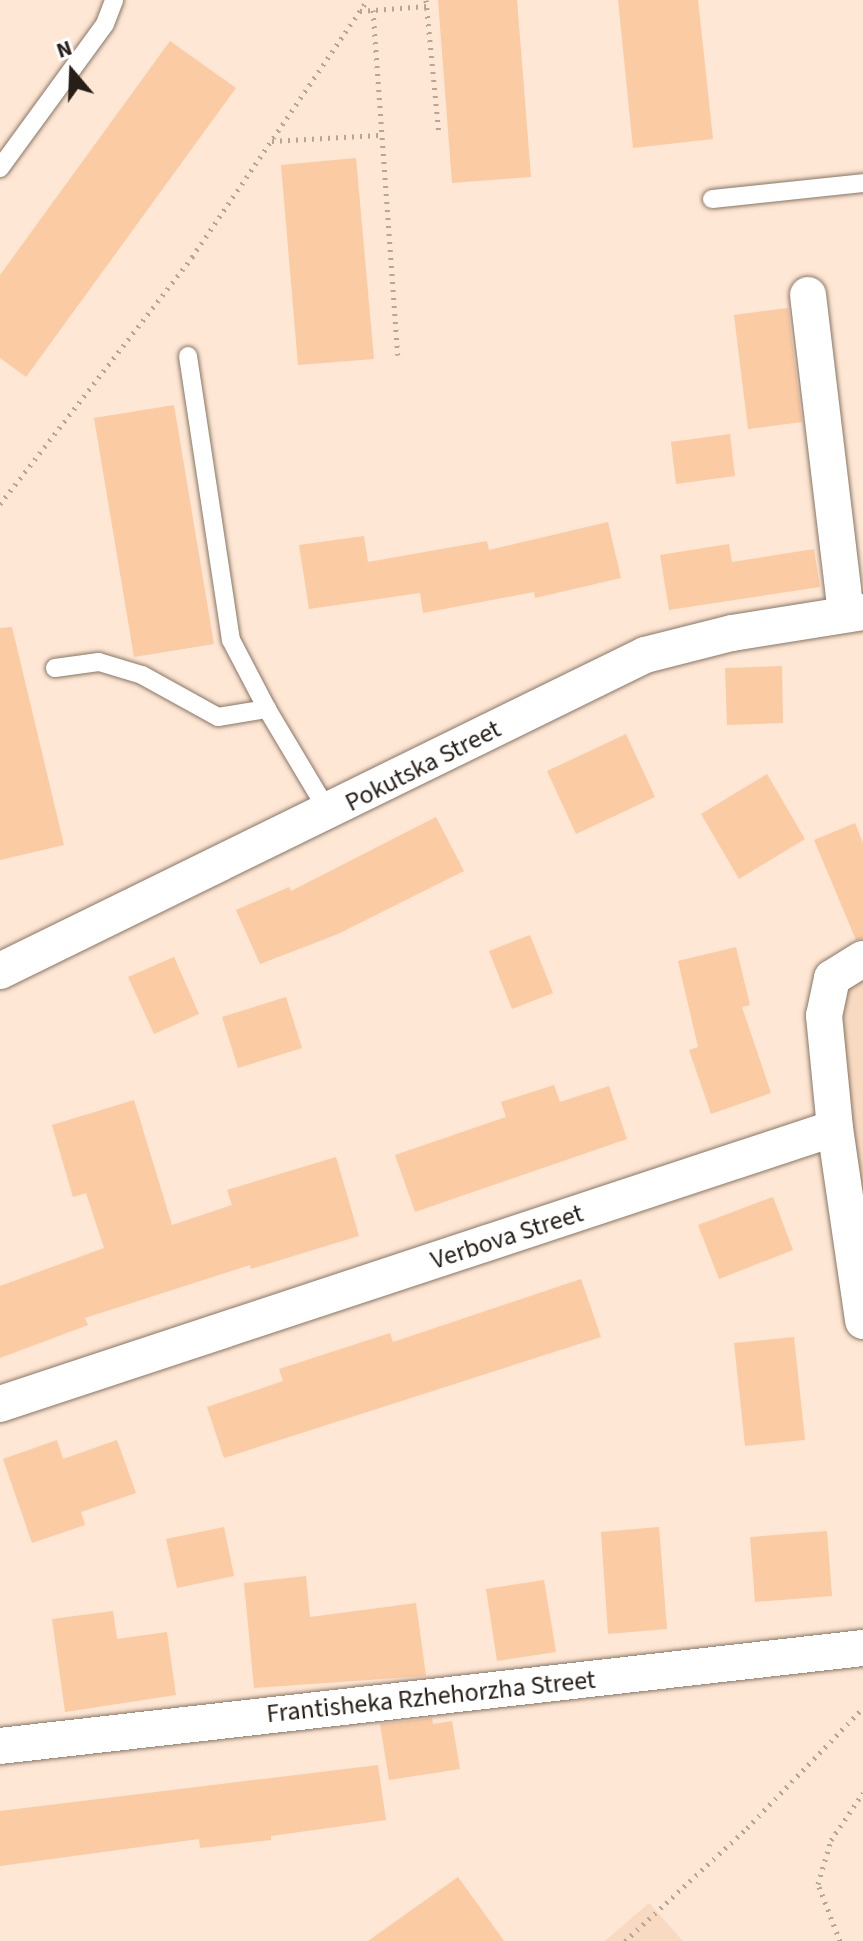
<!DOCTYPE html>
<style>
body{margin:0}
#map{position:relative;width:863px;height:1941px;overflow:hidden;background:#fee7d4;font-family:"Source Sans 3",sans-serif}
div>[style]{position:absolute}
.built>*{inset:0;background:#f8dac2}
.building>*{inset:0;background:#fbcba4}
.path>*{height:5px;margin-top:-2.5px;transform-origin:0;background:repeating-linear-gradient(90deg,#b7a596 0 2px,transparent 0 8px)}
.roads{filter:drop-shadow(0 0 2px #8a7564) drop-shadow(0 0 2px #8a7564)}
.service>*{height:18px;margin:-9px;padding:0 9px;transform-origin:9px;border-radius:9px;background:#fff}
.minor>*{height:36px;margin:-18px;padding:0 18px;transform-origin:18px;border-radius:18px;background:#fff}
span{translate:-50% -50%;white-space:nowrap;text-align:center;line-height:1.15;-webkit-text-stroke:6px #fff;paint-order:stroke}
.street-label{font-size:26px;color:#271e17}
.north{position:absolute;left:32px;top:32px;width:80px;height:80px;-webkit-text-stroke:6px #fff;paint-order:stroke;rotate:341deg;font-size:22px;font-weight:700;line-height:32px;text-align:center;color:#271e17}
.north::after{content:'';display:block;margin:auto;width:28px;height:36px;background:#271e17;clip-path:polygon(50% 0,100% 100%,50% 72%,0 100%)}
</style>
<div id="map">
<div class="built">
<div style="clip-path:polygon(863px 981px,863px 1196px,837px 1012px,845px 990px)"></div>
<div style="clip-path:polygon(649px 1903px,683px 1941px,605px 1941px)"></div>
</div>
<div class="building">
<div style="clip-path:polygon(438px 0,517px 0,531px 177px,452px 183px)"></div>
<div style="clip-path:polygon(618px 0,698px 0,713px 139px,633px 148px)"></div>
<div style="clip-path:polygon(170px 41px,236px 88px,26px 377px,0 358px,0 275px)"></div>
<div style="clip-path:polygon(356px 158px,374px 359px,298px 365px,281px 165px)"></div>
<div style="clip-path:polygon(788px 308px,802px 422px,748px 429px,734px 315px)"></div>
<div style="clip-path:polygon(174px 405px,214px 644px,134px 657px,94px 418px)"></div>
<div style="clip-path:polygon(730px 434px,735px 476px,676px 484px,671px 442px)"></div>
<div style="clip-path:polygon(608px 522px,621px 578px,535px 598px,534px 592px,423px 613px,420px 593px,309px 609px,299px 545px,364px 536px,368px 562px,487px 541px,489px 550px)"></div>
<div style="clip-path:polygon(729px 544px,732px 562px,814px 549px,820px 587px,669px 610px,660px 555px)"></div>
<div style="clip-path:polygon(12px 627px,64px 845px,0 860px,0 628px)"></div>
<div style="clip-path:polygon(782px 666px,783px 723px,727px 725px,725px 668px)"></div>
<div style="clip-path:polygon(626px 734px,655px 797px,576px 834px,547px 771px)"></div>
<div style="clip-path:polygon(767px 774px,805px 839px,739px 879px,701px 814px)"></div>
<div style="clip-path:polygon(436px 817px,464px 871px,338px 934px,260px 964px,236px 910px,289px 887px,291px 891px)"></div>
<div style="clip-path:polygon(855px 823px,863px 843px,863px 938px,856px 940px,814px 840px)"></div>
<div style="clip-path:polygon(530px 935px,553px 993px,512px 1009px,489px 951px)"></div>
<div style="clip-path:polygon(736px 947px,750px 1005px,742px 1007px,771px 1093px,711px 1114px,689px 1050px,698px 1047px,678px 961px)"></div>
<div style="clip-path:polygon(174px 957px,199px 1014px,154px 1034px,128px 977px)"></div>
<div style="clip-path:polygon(286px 997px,302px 1048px,238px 1068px,222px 1017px)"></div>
<div style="clip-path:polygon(554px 1085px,560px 1102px,609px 1086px,627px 1139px,415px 1212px,395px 1155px,506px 1117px,501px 1102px)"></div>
<div style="clip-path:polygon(134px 1100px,172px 1225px,232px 1205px,227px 1190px,336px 1157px,359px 1236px,251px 1269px,250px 1265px,85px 1318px,88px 1325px,0 1358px,0 1286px,104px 1248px,86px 1193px,73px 1197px,52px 1125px)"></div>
<div style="clip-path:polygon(773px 1197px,793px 1250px,719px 1279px,698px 1225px)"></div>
<div style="clip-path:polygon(581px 1279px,601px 1337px,224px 1458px,207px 1407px,283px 1381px,279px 1369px,390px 1333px,393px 1342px)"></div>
<div style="clip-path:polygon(794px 1337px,805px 1440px,745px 1446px,734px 1343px)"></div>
<div style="clip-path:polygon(57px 1440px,63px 1459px,117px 1440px,136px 1493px,81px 1512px,85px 1525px,32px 1543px,3px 1459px)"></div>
<div style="clip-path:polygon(224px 1527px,234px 1576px,177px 1588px,166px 1539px)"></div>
<div style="clip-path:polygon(659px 1527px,667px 1629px,608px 1634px,601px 1532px)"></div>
<div style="clip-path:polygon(827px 1531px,832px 1596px,755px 1602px,750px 1537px)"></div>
<div style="clip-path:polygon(306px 1576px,310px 1617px,416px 1603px,426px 1676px,254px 1688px,244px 1583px)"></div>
<div style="clip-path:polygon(544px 1580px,556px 1652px,497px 1661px,486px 1589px)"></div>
<div style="clip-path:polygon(113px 1611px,117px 1639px,167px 1632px,176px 1695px,65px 1712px,52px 1619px)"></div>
<div style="clip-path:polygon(432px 1718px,433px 1724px,452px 1721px,460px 1769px,389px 1780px,380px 1724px)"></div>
<div style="clip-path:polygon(378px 1765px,386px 1820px,271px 1836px,271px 1840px,200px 1848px,199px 1839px,0 1866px,0 1811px)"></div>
<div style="clip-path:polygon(458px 1877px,504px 1941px,368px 1941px)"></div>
</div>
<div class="path">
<div style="left:426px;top:0;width:135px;rotate:84.5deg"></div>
<div style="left:373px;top:10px;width:346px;rotate:85.9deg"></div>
<div style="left:360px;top:11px;width:67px;rotate:-4.3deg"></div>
<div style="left:272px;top:141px;width:107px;rotate:-3.2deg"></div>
<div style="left:0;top:504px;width:313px;rotate:-52.1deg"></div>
<div style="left:192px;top:257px;width:311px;rotate:-55.7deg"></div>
<div style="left:625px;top:1941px;width:166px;rotate:-42.8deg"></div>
<div style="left:747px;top:1828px;width:167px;rotate:-46deg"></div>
<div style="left:840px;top:1941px;width:61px;rotate:-111.1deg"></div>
<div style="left:818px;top:1884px;width:46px;rotate:-73.5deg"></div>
<div style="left:831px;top:1840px;width:57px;rotate:-55.8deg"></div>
</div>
<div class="roads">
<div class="service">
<div style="left:0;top:168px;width:178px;rotate:-53.9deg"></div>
<div style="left:105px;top:24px;width:26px;rotate:-69deg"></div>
<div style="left:712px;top:199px;width:152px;rotate:-6deg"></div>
<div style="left:188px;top:356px;width:287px;rotate:81.4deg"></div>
<div style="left:231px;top:640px;width:78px;rotate:62.4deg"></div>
<div style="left:55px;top:668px;width:44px;rotate:-7.8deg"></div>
<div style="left:99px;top:662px;width:45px;rotate:16.8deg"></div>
<div style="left:142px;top:675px;width:87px;rotate:28.9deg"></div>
<div style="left:218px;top:717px;width:50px;rotate:-9.3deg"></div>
<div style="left:267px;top:709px;width:121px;rotate:59.2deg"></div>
</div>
<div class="minor">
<div style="left:808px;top:295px;width:320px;rotate:83.2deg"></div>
<div style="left:0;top:971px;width:718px;rotate:-26.1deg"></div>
<div style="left:645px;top:655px;width:90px;rotate:-14.2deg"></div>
<div style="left:732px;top:633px;width:133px;rotate:-9.1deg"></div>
<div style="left:835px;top:1128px;width:195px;rotate:81.7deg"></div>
<div style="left:0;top:1404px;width:879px;rotate:-18.29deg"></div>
<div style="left:835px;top:1128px;width:113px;rotate:-95.6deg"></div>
<div style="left:824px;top:1016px;width:39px;rotate:-78deg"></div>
<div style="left:832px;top:978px;width:36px;rotate:-32deg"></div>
<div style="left:0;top:1746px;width:869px;rotate:-6.48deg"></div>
</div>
</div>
<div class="street-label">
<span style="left:423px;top:766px;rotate:-27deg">Pokutska Street</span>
<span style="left:507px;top:1237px;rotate:-18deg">Verbova Street</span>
<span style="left:431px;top:1697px;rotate:-6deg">Frantisheka Rzhehorzha Street</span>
</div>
<div class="north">N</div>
</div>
